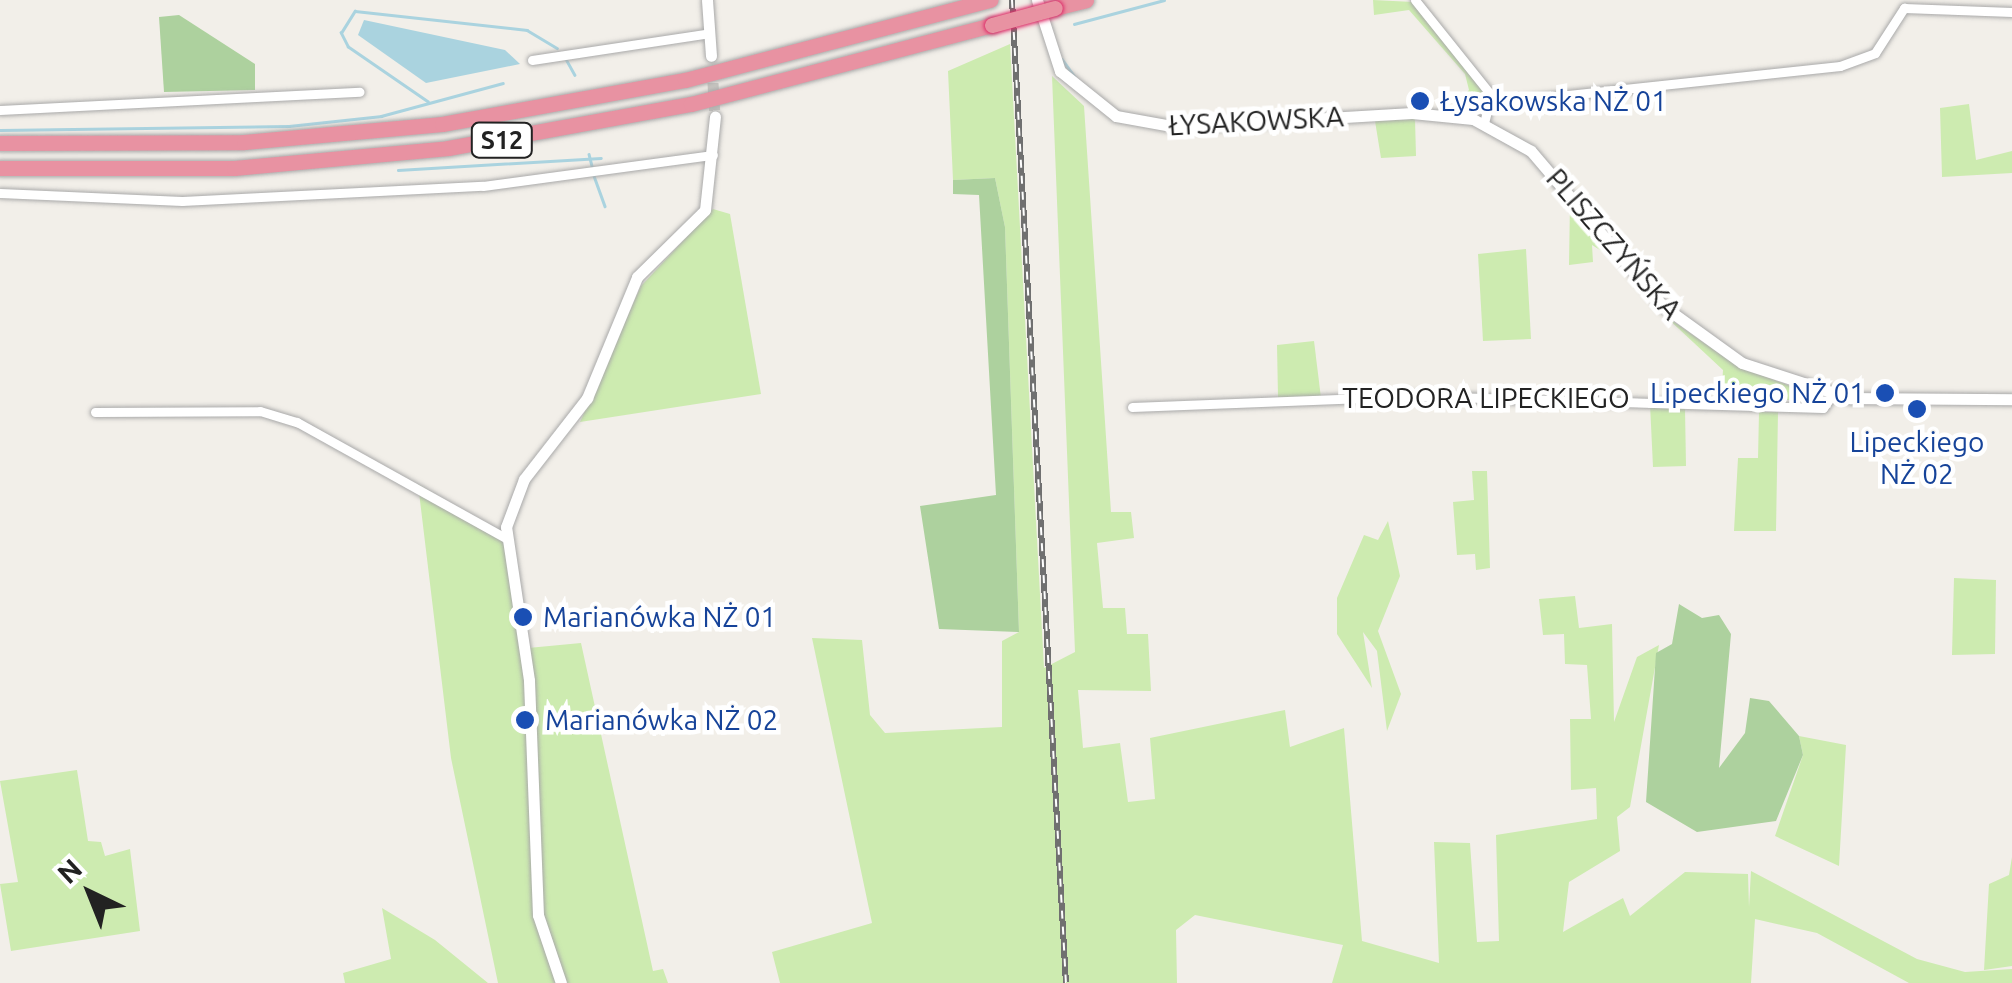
<!DOCTYPE html>
<meta charset="utf-8">
<style>
body{margin:0}
#map{position:relative;width:2012px;height:983px;overflow:hidden;background:#f2efe9;font-family:Ubuntu,sans-serif}
div>[style]{position:absolute}
.grass>*{inset:0;background:#cdebb0}
.forest>*{inset:0;background:#add19e}
.water>*{inset:0;background:#aad3df}
.stream>*{height:2.5px;margin:-1.25px;padding:0 1.25px;transform-origin:1.25px;border-radius:1.25px;background:#aad3df}
.tertiary-tunnel>*{height:11px;margin-top:-5.5px;transform-origin:0;background:repeating-linear-gradient(90deg,#c8c6c1 0 11px,transparent 0 16.5px)}
.roads{filter:drop-shadow(0 0 2px #a9a9a9) drop-shadow(0 0 2px #a9a9a9)}
.minor>*{height:9px;margin:-4.5px;padding:0 4.5px;transform-origin:4.5px;border-radius:4.5px;background:#fff}
.tertiary>*{height:11px;margin:-5.5px;padding:0 5.5px;transform-origin:5.5px;border-radius:5.5px;background:#fff}
.motorway>*{height:15px;margin:-7.5px;padding:0 7.5px;transform-origin:7.5px;border-radius:7.5px;background:#e892a2}
.rail>*{height:6px;margin-top:-3px;transform-origin:0;background:repeating-linear-gradient(90deg,#fff 0 8px,#707070 0 16px);box-sizing:border-box;border-block:2px solid #707070}
.bridges{filter:drop-shadow(0 0 2px #dc2a67) drop-shadow(0 0 2px #dc2a67)}
.motorway-bridge>*{height:15px;margin:-7.5px;padding:0 7.5px;transform-origin:7.5px;border-radius:7.5px;background:#e892a2}
.dots>*{width:28px;height:28px;translate:-50% -50%;box-sizing:border-box;border:5px solid #fff;border-radius:50%}
span{translate:-50% -50%;white-space:nowrap;text-align:center;line-height:1.15;-webkit-text-stroke:9px #fff;paint-order:stroke}
.shield-label span{padding:2px 8px;background:#fff;border:2px solid;border-radius:8px;-webkit-text-stroke-width:0}
.shield-label{font-size:25px;color:#222;font-weight:700}
.transit-label{font-size:28px;color:#164399}
.left{translate:0 -50%;text-align:left}
.right{translate:-100% -50%;text-align:right}
.street-label{font-size:28px;color:#222}
.north{position:absolute;left:40px;top:843px;width:100px;height:100px;-webkit-text-stroke:8px #fff;paint-order:stroke;rotate:317deg;font-size:28px;font-weight:700;line-height:40px;text-align:center;color:#222}
.north::after{content:'';display:block;margin:auto;width:35px;height:45px;background:#222;clip-path:polygon(50% 0,100% 100%,50% 72%,0 100%)}
</style>
<div id="map">
<div class="grass">
<div style="clip-path:polygon(1373px 0,1413px 2px,1488px 95px,1488px 108px,1456px 104px,1469px 90px,1465px 74px,1409px 10px,1374px 15px)"></div>
<div style="clip-path:polygon(1010px 44px,1044px 668px,1075px 652px,1052px 76px,1084px 106px,1111px 512px,1131px 512px,1134px 538px,1097px 543px,1103px 608px,1125px 608px,1127px 634px,1148px 634px,1151px 691px,1078px 690px,1083px 748px,1120px 743px,1128px 802px,1155px 799px,1150px 738px,1285px 710px,1290px 747px,1344px 728px,1362px 941px,1439px 963px,1434px 842px,1470px 843px,1477px 942px,1499px 941px,1496px 835px,1597px 819px,1596px 788px,1571px 790px,1570px 719px,1591px 719px,1587px 665px,1565px 664px,1564px 634px,1543px 635px,1539px 599px,1575px 596px,1579px 628px,1612px 624px,1614px 722px,1637px 657px,1659px 645px,1630px 807px,1617px 817px,1620px 851px,1569px 882px,1563px 932px,1623px 898px,1630px 916px,1685px 872px,1748px 874px,1749px 907px,1751px 871px,1917px 959px,1965px 972px,2012px 969px,2012px 983px,1909px 983px,1817px 933px,1755px 919px,1751px 983px,1332px 983px,1343px 945px,1195px 915px,1176px 930px,1177px 983px,780px 983px,772px 952px,872px 923px,812px 638px,862px 640px,870px 715px,885px 733px,1002px 727px,1002px 641px,1019px 632px,1005px 227px,995px 178px,953px 180px,948px 71px)"></div>
<div style="clip-path:polygon(1969px 104px,1976px 160px,2012px 151px,2012px 173px,1942px 177px,1940px 108px)"></div>
<div style="clip-path:polygon(1415px 119px,1416px 156px,1381px 158px,1375px 121px)"></div>
<div style="clip-path:polygon(1570px 203px,1610px 250px,1608px 255px,1592px 245px,1593px 262px,1569px 265px)"></div>
<div style="clip-path:polygon(713px 209px,730px 214px,761px 394px,580px 422px,641px 286px)"></div>
<div style="clip-path:polygon(1526px 249px,1531px 339px,1483px 341px,1478px 254px)"></div>
<div style="clip-path:polygon(1664px 315px,1737px 366px,1825px 399px,1721px 402px,1723px 370px)"></div>
<div style="clip-path:polygon(1314px 341px,1321px 398px,1278px 397px,1277px 345px)"></div>
<div style="clip-path:polygon(1650px 404px,1685px 409px,1686px 466px,1653px 467px)"></div>
<div style="clip-path:polygon(1759px 412px,1778px 412px,1776px 531px,1734px 531px,1738px 458px,1758px 458px)"></div>
<div style="clip-path:polygon(1472px 471px,1487px 471px,1490px 568px,1476px 570px,1475px 554px,1457px 555px,1453px 502px,1474px 500px)"></div>
<div style="clip-path:polygon(418px 484px,510px 539px,528px 648px,581px 643px,653px 971px,663px 969px,668px 983px,498px 983px,451px 758px)"></div>
<div style="clip-path:polygon(1388px 521px,1400px 576px,1378px 631px,1401px 694px,1387px 731px,1377px 651px,1363px 632px,1372px 688px,1337px 634px,1337px 598px,1364px 535px,1378px 540px)"></div>
<div style="clip-path:polygon(1954px 578px,1996px 580px,1995px 654px,1952px 655px)"></div>
<div style="clip-path:polygon(1799px 736px,1846px 745px,1839px 866px,1775px 836px,1803px 755px)"></div>
<div style="clip-path:polygon(77px 770px,88px 841px,101px 842px,105px 856px,130px 849px,140px 931px,11px 951px,0 884px,18px 882px,0 781px)"></div>
<div style="clip-path:polygon(2012px 857px,2012px 966px,1984px 970px,1989px 884px,2009px 875px)"></div>
<div style="clip-path:polygon(382px 908px,435px 940px,488px 983px,345px 983px,343px 973px,391px 959px)"></div>
</div>
<div class="forest">
<div style="clip-path:polygon(179px 15px,255px 64px,255px 90px,164px 92px,159px 17px)"></div>
<div style="clip-path:polygon(995px 178px,1005px 227px,1019px 632px,939px 629px,920px 506px,996px 495px,979px 195px,953px 194px,953px 180px)"></div>
<div style="clip-path:polygon(1679px 604px,1702px 618px,1719px 615px,1731px 634px,1719px 768px,1745px 733px,1750px 698px,1769px 701px,1799px 736px,1803px 755px,1776px 821px,1697px 832px,1646px 802px,1656px 653px,1672px 644px)"></div>
</div>
<div class="water">
<div style="clip-path:polygon(364px 20px,505px 50px,520px 64px,426px 83px,358px 35px)"></div>
</div>
<div class="stream">
<div style="left:1074px;top:24px;width:93px;rotate:-14.9deg"></div>
<div style="left:566px;top:59px;width:18px;rotate:61deg"></div>
<div style="left:1062px;top:59px;width:22px;rotate:54deg"></div>
<div style="left:428px;top:102px;width:97px;rotate:-145.5deg"></div>
<div style="left:348px;top:47px;width:16px;rotate:-117deg"></div>
<div style="left:341px;top:33px;width:26px;rotate:-58deg"></div>
<div style="left:355px;top:11px;width:173px;rotate:6.3deg"></div>
<div style="left:527px;top:30px;width:35px;rotate:31deg"></div>
<div style="left:0;top:130px;width:289px;rotate:-0.8deg"></div>
<div style="left:289px;top:126px;width:93px;rotate:-6.2deg"></div>
<div style="left:381px;top:116px;width:126px;rotate:-15.1deg"></div>
<div style="left:589px;top:154px;width:12px;rotate:76deg"></div>
<div style="left:398px;top:170px;width:203px;rotate:-3.4deg"></div>
<div style="left:594px;top:176px;width:32px;rotate:70deg"></div>
</div>
<div class="tertiary-tunnel">
<div style="left:712px;top:66px;width:51px;rotate:86.6deg"></div>
</div>
<div class="roads">
<div class="minor">
<div style="left:1415px;top:0;width:122px;rotate:51.3deg"></div>
<div style="left:1491px;top:95px;width:29px;rotate:104deg"></div>
<div style="left:532px;top:60px;width:180px;rotate:-8.6deg"></div>
<div style="left:1493px;top:103px;width:349px;rotate:-6.1deg"></div>
<div style="left:1840px;top:66px;width:37px;rotate:-20deg"></div>
<div style="left:1875px;top:53px;width:54px;rotate:-57.2deg"></div>
<div style="left:1904px;top:8px;width:108px;rotate:2.1deg"></div>
<div style="left:0;top:110px;width:360px;rotate:-2.9deg"></div>
<div style="left:0;top:193px;width:182px;rotate:2.5deg"></div>
<div style="left:182px;top:201px;width:301px;rotate:-2.9deg"></div>
<div style="left:483px;top:186px;width:232px;rotate:-7.7deg"></div>
<div style="left:1132px;top:407px;width:284px;rotate:-2.2deg"></div>
<div style="left:1416px;top:396px;width:407px;rotate:1.7deg"></div>
<div style="left:1823px;top:408px;width:16px;rotate:-55deg"></div>
<div style="left:95px;top:412px;width:165px;rotate:-0.3deg"></div>
<div style="left:260px;top:411px;width:39px;rotate:17deg"></div>
<div style="left:297px;top:422px;width:238px;rotate:29.1deg"></div>
</div>
<div class="tertiary">
<div style="left:707px;top:0;width:56px;rotate:85.9deg"></div>
<div style="left:1037px;top:0;width:75px;rotate:72.1deg"></div>
<div style="left:1060px;top:71px;width:72px;rotate:38.8deg"></div>
<div style="left:1116px;top:116px;width:62px;rotate:10.2deg"></div>
<div style="left:1177px;top:127px;width:235px;rotate:-3.4deg"></div>
<div style="left:1412px;top:113px;width:61px;rotate:5.6deg"></div>
<div style="left:1473px;top:119px;width:66px;rotate:28.9deg"></div>
<div style="left:1531px;top:151px;width:204px;rotate:49.6deg"></div>
<div style="left:1663px;top:306px;width:97px;rotate:35.8deg"></div>
<div style="left:1742px;top:363px;width:114px;rotate:18deg"></div>
<div style="left:1850px;top:398px;width:162px;rotate:0.4deg"></div>
<div style="left:561px;top:983px;width:72px;rotate:-108.7deg"></div>
<div style="left:538px;top:915px;width:235px;rotate:-92.2deg"></div>
<div style="left:529px;top:680px;width:155px;rotate:-98.5deg"></div>
<div style="left:506px;top:527px;width:51px;rotate:-69.4deg"></div>
<div style="left:524px;top:479px;width:103px;rotate:-52.1deg"></div>
<div style="left:587px;top:398px;width:131px;rotate:-67.5deg"></div>
<div style="left:637px;top:277px;width:95px;rotate:-44.6deg"></div>
<div style="left:705px;top:210px;width:94px;rotate:-83.9deg"></div>
</div>
<div class="motorway">
<div style="left:1055px;top:8px;width:32px;rotate:-14deg"></div>
<div style="left:0;top:143px;width:244px;rotate:-0.2deg"></div>
<div style="left:244px;top:142px;width:199px;rotate:-5.2deg"></div>
<div style="left:442px;top:124px;width:247px;rotate:-10.3deg"></div>
<div style="left:685px;top:80px;width:316px;rotate:-14.7deg"></div>
<div style="left:0;top:168px;width:234px"></div>
<div style="left:234px;top:168px;width:215px;rotate:-5.3deg"></div>
<div style="left:448px;top:148px;width:247px;rotate:-10.3deg"></div>
<div style="left:691px;top:104px;width:311px;rotate:-14.7deg"></div>
</div>
</div>
<div class="rail">
<div style="left:1012px;top:0;width:984px;rotate:86.86deg"></div>
</div>
<div class="bridges">
<div class="motorway-bridge">
<div style="left:992px;top:25px;width:65px;rotate:-15.1deg"></div>
</div>
</div>
<div class="dots">
<div style="left:1420px;top:101px;background:#1a4fb4"></div>
<div style="left:1885px;top:393px;background:#1a4fb4"></div>
<div style="left:1917px;top:409px;background:#1a4fb4"></div>
<div style="left:523px;top:617px;background:#1a4fb4"></div>
<div style="left:525px;top:720px;background:#1a4fb4"></div>
</div>
<div class="shield-label">
<span style="left:502px;top:140px">S12</span>
</div>
<div class="transit-label">
<span class="left" style="left:1440px;top:101px">Łysakowska NŻ 01</span>
<span class="right" style="left:1865px;top:393px">Lipeckiego NŻ 01</span>
<span style="left:1917px;top:458px">Lipeckiego<br>NŻ 02</span>
<span class="left" style="left:543px;top:617px">Marianówka NŻ 01</span>
<span class="left" style="left:545px;top:720px">Marianówka NŻ 02</span>
</div>
<div class="street-label">
<span style="left:1256px;top:121px;rotate:-3deg">ŁYSAKOWSKA</span>
<span style="left:1614px;top:244px;rotate:49deg">PLISZCZYŃSKA</span>
<span style="left:1486px;top:398px">TEODORA LIPECKIEGO</span>
</div>
<div class="north">N</div>
</div>
